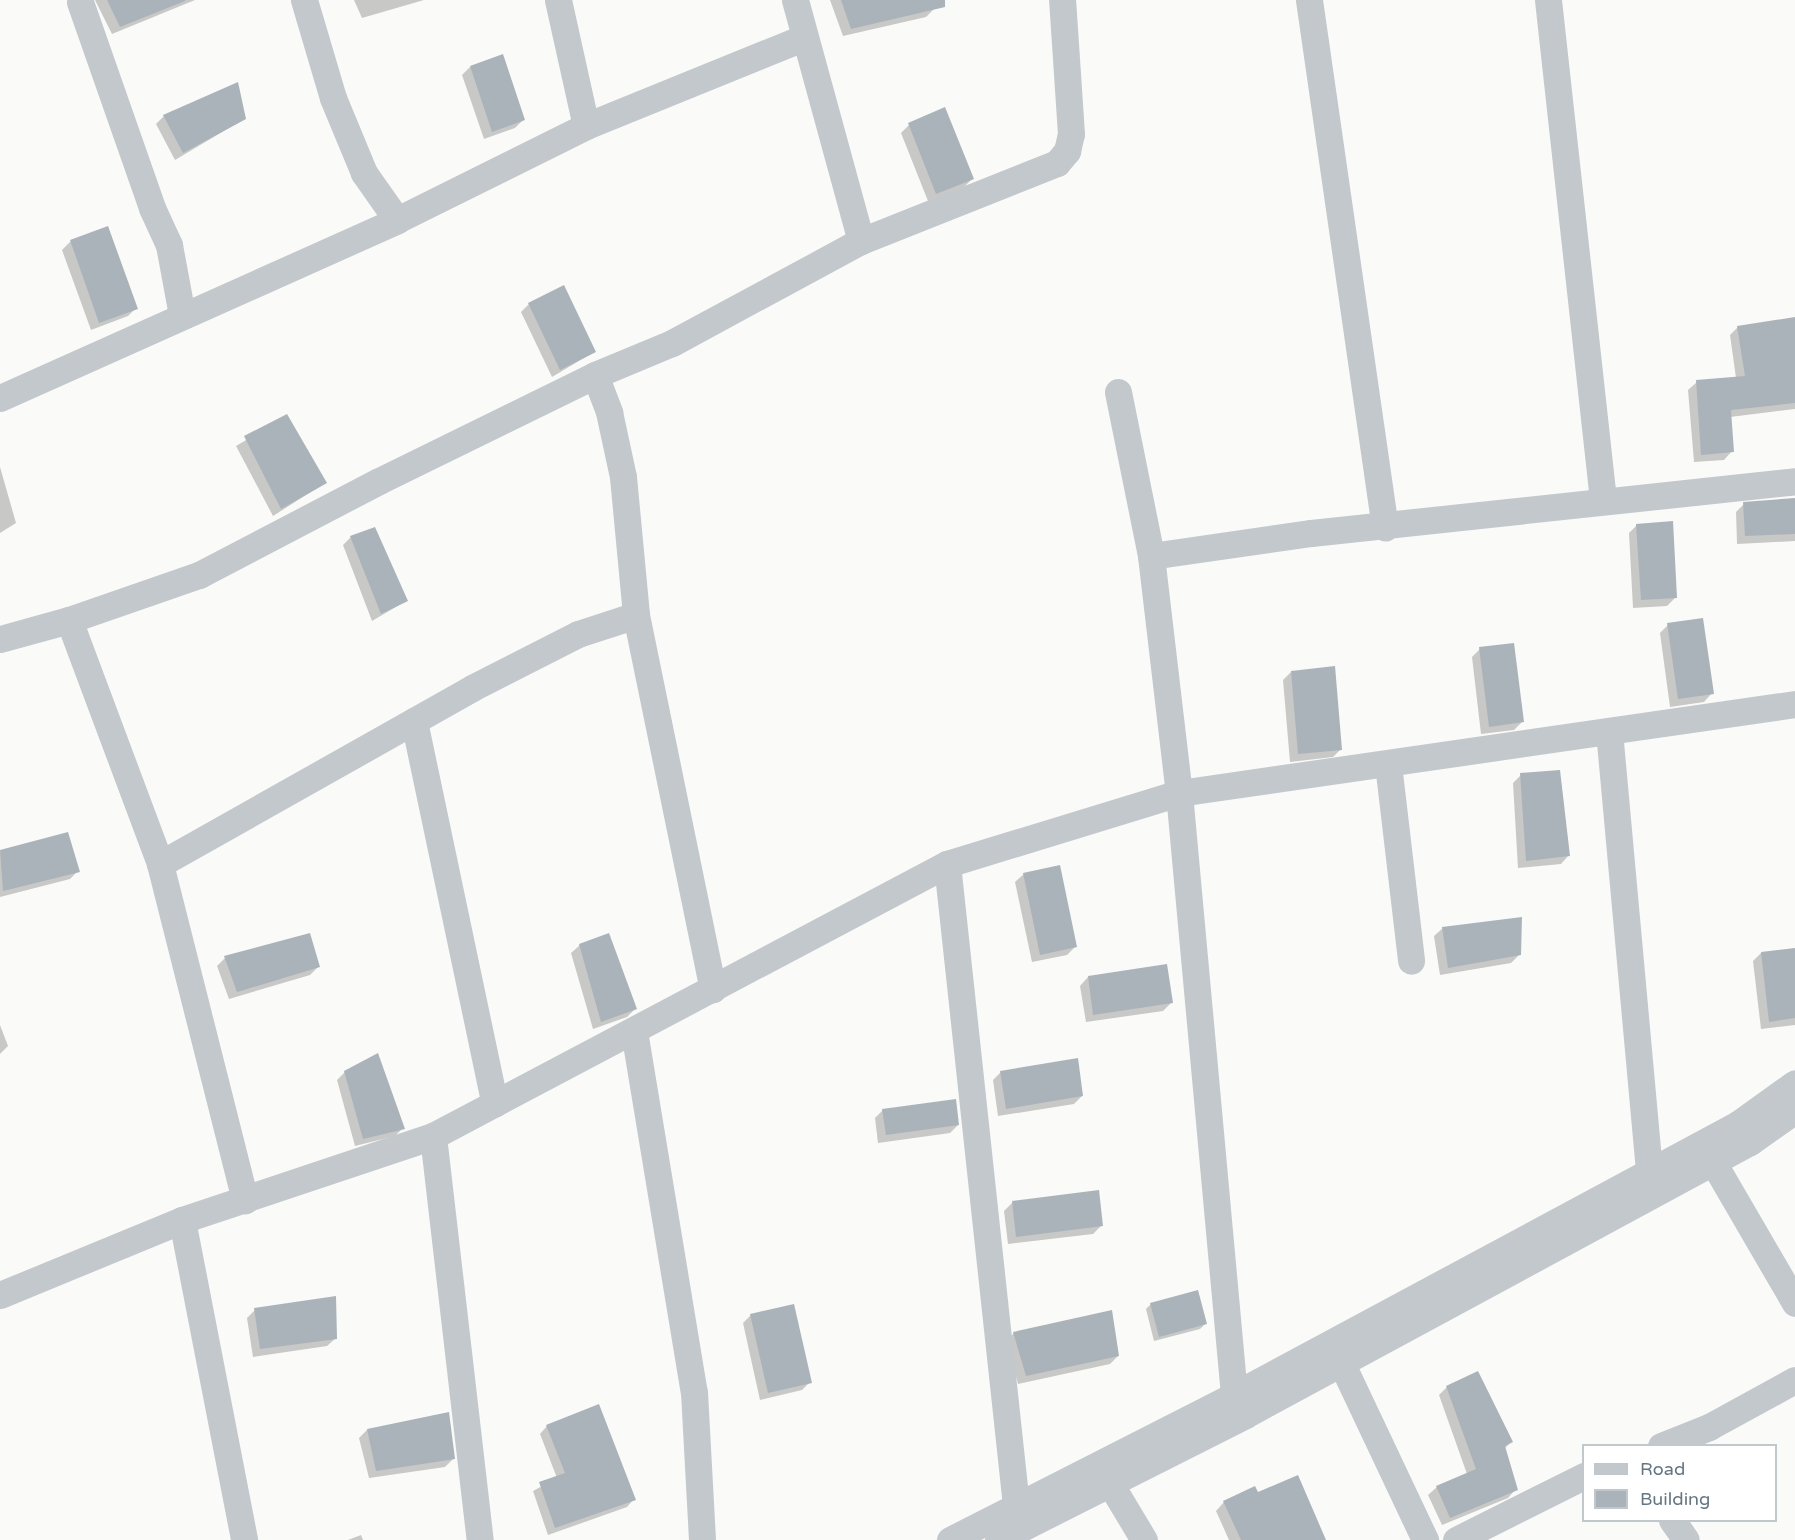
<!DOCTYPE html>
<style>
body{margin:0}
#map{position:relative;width:1795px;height:1540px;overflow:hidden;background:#fafaf8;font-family:"Varela Round",sans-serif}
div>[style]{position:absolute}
.shadow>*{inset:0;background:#0003}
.building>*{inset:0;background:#aab3b9}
.minor>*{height:27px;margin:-13.5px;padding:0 13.5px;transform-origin:13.5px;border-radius:13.5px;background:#c3c8cc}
span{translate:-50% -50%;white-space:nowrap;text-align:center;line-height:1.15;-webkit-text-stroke:6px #fff;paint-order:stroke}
.legend{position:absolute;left:1582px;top:1444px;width:195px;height:78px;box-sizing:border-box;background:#fff;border:2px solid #c1c8cd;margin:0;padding:8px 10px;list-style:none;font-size:18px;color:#657683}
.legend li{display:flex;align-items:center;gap:12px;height:30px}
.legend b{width:30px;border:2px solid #c1c8cd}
</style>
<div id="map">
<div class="shadow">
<div style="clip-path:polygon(95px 0,195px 0,112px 34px)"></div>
<div style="clip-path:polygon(354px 0,424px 0,362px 18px)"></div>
<div style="clip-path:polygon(830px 0,932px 0,934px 9px,926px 17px,843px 36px)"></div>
<div style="clip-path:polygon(470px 67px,523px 120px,515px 128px,484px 139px,462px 75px)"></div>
<div style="clip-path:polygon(164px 116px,244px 119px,175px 160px,156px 124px)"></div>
<div style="clip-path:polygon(909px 125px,972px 179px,964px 187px,928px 201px,901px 133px)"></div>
<div style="clip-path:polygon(107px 228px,136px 308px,128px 316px,91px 330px,62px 250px,70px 242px)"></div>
<div style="clip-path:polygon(529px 304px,594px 352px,552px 377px,521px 312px)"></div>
<div style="clip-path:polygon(1795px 319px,1795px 409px,1730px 417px,1732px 451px,1724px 460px,1694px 462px,1688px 390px,1697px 382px,1736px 378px,1730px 335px,1738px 327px)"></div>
<div style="clip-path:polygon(287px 416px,325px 483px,273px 516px,236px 446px)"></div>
<div style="clip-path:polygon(0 467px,16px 523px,0 533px)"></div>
<div style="clip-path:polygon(1795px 500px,1795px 541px,1737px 544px,1736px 512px,1744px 504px)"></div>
<div style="clip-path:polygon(1637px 525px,1675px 598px,1667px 606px,1633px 608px,1629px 533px)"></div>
<div style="clip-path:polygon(351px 537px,406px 601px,372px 621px,343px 545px)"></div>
<div style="clip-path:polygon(1668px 625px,1712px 693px,1704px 702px,1670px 707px,1660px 633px)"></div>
<div style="clip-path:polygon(1480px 649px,1522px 722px,1514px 730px,1481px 734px,1472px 657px)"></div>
<div style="clip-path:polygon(1291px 672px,1341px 749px,1333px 757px,1290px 762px,1283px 680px)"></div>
<div style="clip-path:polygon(1521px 775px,1569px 855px,1561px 864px,1518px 868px,1513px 783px)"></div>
<div style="clip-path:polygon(67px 834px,78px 871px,70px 879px,0 897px,0 852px)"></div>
<div style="clip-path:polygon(1024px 874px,1075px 947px,1067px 955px,1032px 962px,1015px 882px)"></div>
<div style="clip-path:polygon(1443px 928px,1519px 955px,1511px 963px,1440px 975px,1434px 936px)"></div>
<div style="clip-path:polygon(580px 945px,635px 1009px,627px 1017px,593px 1029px,571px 953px)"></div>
<div style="clip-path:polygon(1795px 949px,1795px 1025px,1761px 1029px,1753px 961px,1761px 953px)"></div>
<div style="clip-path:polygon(225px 958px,318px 967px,310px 975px,229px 999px,217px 966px)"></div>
<div style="clip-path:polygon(1088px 977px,1171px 1003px,1163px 1011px,1086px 1022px,1080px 986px)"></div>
<div style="clip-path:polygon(0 1025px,8px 1046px,0 1054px)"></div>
<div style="clip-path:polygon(345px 1072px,403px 1128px,395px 1136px,355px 1146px,337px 1080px)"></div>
<div style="clip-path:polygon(1001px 1072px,1082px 1096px,1074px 1104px,998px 1116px,993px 1080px)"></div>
<div style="clip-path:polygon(883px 1110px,958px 1125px,950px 1133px,878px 1143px,875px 1118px)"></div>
<div style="clip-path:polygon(1012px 1203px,1102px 1225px,1093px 1234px,1008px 1244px,1004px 1211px)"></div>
<div style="clip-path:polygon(1151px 1304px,1205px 1324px,1200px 1329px,1154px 1341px,1146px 1309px)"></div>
<div style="clip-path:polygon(255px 1310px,336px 1338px,327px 1346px,253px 1357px,247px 1318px)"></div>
<div style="clip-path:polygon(751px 1315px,810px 1382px,802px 1390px,760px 1400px,743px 1323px)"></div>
<div style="clip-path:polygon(1014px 1333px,1118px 1356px,1110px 1364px,1018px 1384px,1006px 1341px)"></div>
<div style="clip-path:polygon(1447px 1387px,1511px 1442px,1505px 1448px,1516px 1489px,1508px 1498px,1442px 1525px,1428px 1495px,1437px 1487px,1467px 1474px,1439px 1395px)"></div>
<div style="clip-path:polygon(547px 1426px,634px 1499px,627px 1507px,548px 1535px,533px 1491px,557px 1478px,540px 1434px)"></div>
<div style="clip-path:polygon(367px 1430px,453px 1459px,445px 1467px,369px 1478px,359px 1438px)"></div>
<div style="clip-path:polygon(1257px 1494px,1324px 1540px,1229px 1540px,1216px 1511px,1224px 1502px)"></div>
<div style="clip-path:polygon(361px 1535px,363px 1540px,348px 1540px)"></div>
</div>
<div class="building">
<div style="clip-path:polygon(107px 0,185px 0,185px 1px,120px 27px)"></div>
<div style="clip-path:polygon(841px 0,945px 0,945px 7px,851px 29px)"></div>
<div style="clip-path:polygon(503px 54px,525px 120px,492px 132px,470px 66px)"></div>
<div style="clip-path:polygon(238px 82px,246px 119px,183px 153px,163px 115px)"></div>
<div style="clip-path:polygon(945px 107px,974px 179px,936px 194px,908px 123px)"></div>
<div style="clip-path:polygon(108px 226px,138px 309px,99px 323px,70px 240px)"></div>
<div style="clip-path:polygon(564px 285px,596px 352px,560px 370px,528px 303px)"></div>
<div style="clip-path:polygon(1795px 317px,1795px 403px,1731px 410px,1734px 452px,1701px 455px,1696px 380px,1745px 376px,1737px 326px)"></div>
<div style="clip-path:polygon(287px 414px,327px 483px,281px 509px,244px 436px)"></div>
<div style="clip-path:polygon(1795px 498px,1795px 534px,1745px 536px,1743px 502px)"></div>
<div style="clip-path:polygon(1673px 521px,1677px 598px,1641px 600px,1636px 524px)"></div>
<div style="clip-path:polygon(375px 527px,408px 601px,381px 614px,350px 536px)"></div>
<div style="clip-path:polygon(1703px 618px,1714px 694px,1678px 699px,1667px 623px)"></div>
<div style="clip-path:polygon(1514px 643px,1524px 722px,1489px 727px,1479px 647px)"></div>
<div style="clip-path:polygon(1335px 666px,1342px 750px,1298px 754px,1291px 671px)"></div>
<div style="clip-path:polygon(1560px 770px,1570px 856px,1526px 861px,1520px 773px)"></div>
<div style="clip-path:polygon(68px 832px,80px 872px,3px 891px,0 850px)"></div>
<div style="clip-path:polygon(1060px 865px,1077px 947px,1040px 955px,1023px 873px)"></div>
<div style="clip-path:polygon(1522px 917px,1521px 955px,1448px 968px,1442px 927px)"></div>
<div style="clip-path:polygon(310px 933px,320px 967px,237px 992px,224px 956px)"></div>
<div style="clip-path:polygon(609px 933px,637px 1009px,601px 1022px,579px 944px)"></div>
<div style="clip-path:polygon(1795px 948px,1795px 1018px,1769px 1022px,1761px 952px)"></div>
<div style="clip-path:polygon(1167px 964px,1173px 1003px,1093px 1015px,1088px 976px)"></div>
<div style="clip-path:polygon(378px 1053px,405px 1129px,363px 1139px,344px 1071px)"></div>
<div style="clip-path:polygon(1078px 1058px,1083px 1096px,1006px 1109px,1000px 1071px)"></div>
<div style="clip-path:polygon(956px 1099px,959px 1125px,886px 1135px,882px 1109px)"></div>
<div style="clip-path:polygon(1099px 1190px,1103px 1226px,1016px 1237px,1012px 1201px)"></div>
<div style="clip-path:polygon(1198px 1290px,1207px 1324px,1159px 1337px,1150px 1303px)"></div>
<div style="clip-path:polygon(336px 1296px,337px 1339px,260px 1349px,254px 1308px)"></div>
<div style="clip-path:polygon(794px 1304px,812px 1383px,768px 1393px,750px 1314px)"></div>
<div style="clip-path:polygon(1112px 1310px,1119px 1356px,1026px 1376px,1013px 1332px)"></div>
<div style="clip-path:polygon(1478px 1371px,1513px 1442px,1505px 1446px,1518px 1490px,1450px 1518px,1436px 1486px,1476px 1469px,1446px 1386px)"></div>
<div style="clip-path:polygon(599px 1404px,636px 1500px,555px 1528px,539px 1482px,565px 1473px,546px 1425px)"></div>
<div style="clip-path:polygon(449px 1412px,455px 1459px,376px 1471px,367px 1429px)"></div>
<div style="clip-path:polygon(1298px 1475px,1326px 1540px,1241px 1540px,1223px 1501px,1255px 1486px,1258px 1492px)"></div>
</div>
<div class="minor">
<div style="left:304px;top:0;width:102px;rotate:73.5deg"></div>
<div style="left:333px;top:98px;width:81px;rotate:67.5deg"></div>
<div style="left:364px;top:173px;width:57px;rotate:54.9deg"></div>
<div style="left:558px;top:0;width:129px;rotate:77.5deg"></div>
<div style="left:795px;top:0;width:250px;rotate:74.7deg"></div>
<div style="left:1309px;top:0;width:533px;rotate:81.81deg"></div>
<div style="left:1548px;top:0;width:503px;rotate:83.72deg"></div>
<div style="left:80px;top:2px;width:218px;rotate:70.7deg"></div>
<div style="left:152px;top:208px;width:41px;rotate:65.3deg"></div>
<div style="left:169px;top:245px;width:71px;rotate:79.5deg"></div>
<div style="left:595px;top:375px;width:40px;rotate:69deg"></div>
<div style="left:609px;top:412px;width:66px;rotate:77.8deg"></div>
<div style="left:623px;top:477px;width:139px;rotate:84.6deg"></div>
<div style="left:636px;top:615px;width:382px;rotate:78.4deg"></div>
<div style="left:1118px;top:392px;width:167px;rotate:78.6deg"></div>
<div style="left:1151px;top:556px;width:239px;rotate:83.3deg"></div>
<div style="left:1179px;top:793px;width:605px;rotate:84.78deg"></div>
<div style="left:0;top:398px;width:435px;rotate:-24.1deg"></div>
<div style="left:397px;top:220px;width:211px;rotate:-26.4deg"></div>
<div style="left:586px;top:126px;width:234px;rotate:-22.1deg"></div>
<div style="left:1151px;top:556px;width:162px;rotate:-8.2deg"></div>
<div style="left:1311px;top:533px;width:487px;rotate:-6.1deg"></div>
<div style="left:69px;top:620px;width:260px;rotate:69.5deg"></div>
<div style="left:160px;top:864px;width:347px;rotate:75.8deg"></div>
<div style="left:0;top:639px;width:72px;rotate:-15.4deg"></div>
<div style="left:69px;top:620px;width:138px;rotate:-19.1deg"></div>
<div style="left:199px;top:575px;width:203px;rotate:-27.6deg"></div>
<div style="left:379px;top:481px;width:241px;rotate:-26.1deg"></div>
<div style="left:595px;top:375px;width:83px;rotate:-22.6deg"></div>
<div style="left:672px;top:343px;width:215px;rotate:-28.4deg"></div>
<div style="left:861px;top:241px;width:211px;rotate:-21.7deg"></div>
<div style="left:1057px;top:163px;width:16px;rotate:-50deg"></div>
<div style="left:1067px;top:151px;width:17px;rotate:-77deg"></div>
<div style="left:1071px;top:134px;width:134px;rotate:-93.8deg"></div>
<div style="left:414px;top:721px;width:391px;rotate:78.1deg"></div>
<div style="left:1609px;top:731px;width:442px;rotate:84.8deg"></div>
<div style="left:1388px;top:764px;width:198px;rotate:83.3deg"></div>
<div style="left:160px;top:864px;width:358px;rotate:-29.4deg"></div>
<div style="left:472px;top:688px;width:119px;rotate:-27deg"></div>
<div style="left:578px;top:634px;width:61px;rotate:-18.1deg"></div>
<div style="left:947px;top:864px;width:645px;rotate:83.86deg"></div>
<div style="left:634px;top:1031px;width:366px;rotate:80.6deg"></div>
<div style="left:694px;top:1392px;width:148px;rotate:86.9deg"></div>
<div style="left:433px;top:1136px;width:407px;rotate:83.4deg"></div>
<div style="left:1713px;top:1162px;width:163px;rotate:59.8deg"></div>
<div style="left:182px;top:1220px;width:326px;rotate:79deg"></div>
<div style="left:0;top:1295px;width:197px;rotate:-22.4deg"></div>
<div style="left:182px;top:1220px;width:265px;rotate:-18.5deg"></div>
<div style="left:433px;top:1136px;width:582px;rotate:-27.89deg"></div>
<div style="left:947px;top:864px;width:243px;rotate:-17deg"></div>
<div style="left:1179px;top:793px;width:622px;rotate:-8.22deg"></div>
<div style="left:1341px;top:1362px;width:197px;rotate:64.7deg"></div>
<div style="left:1661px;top:1446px;width:52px;rotate:-21.6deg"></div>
<div style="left:1709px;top:1427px;width:98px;rotate:-28.7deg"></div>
<div style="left:1111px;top:1485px;width:64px;rotate:59deg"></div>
<div style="left:1672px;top:1520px;width:24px;rotate:55deg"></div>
<div style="left:950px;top:1540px;width:319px;rotate:-27deg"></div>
<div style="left:1234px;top:1395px;width:572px;rotate:-28.27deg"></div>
<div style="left:1738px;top:1124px;width:70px;rotate:-35.7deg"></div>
<div style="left:998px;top:1540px;width:277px;rotate:-26.8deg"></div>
<div style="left:1245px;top:1415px;width:574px;rotate:-28.4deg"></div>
<div style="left:1750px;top:1142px;width:55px;rotate:-35.4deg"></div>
<div style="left:1456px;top:1540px;width:143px;rotate:-26.6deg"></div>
</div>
<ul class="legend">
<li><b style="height:8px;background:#c3c8cc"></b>Road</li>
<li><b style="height:16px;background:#aab3b9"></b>Building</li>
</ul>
</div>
